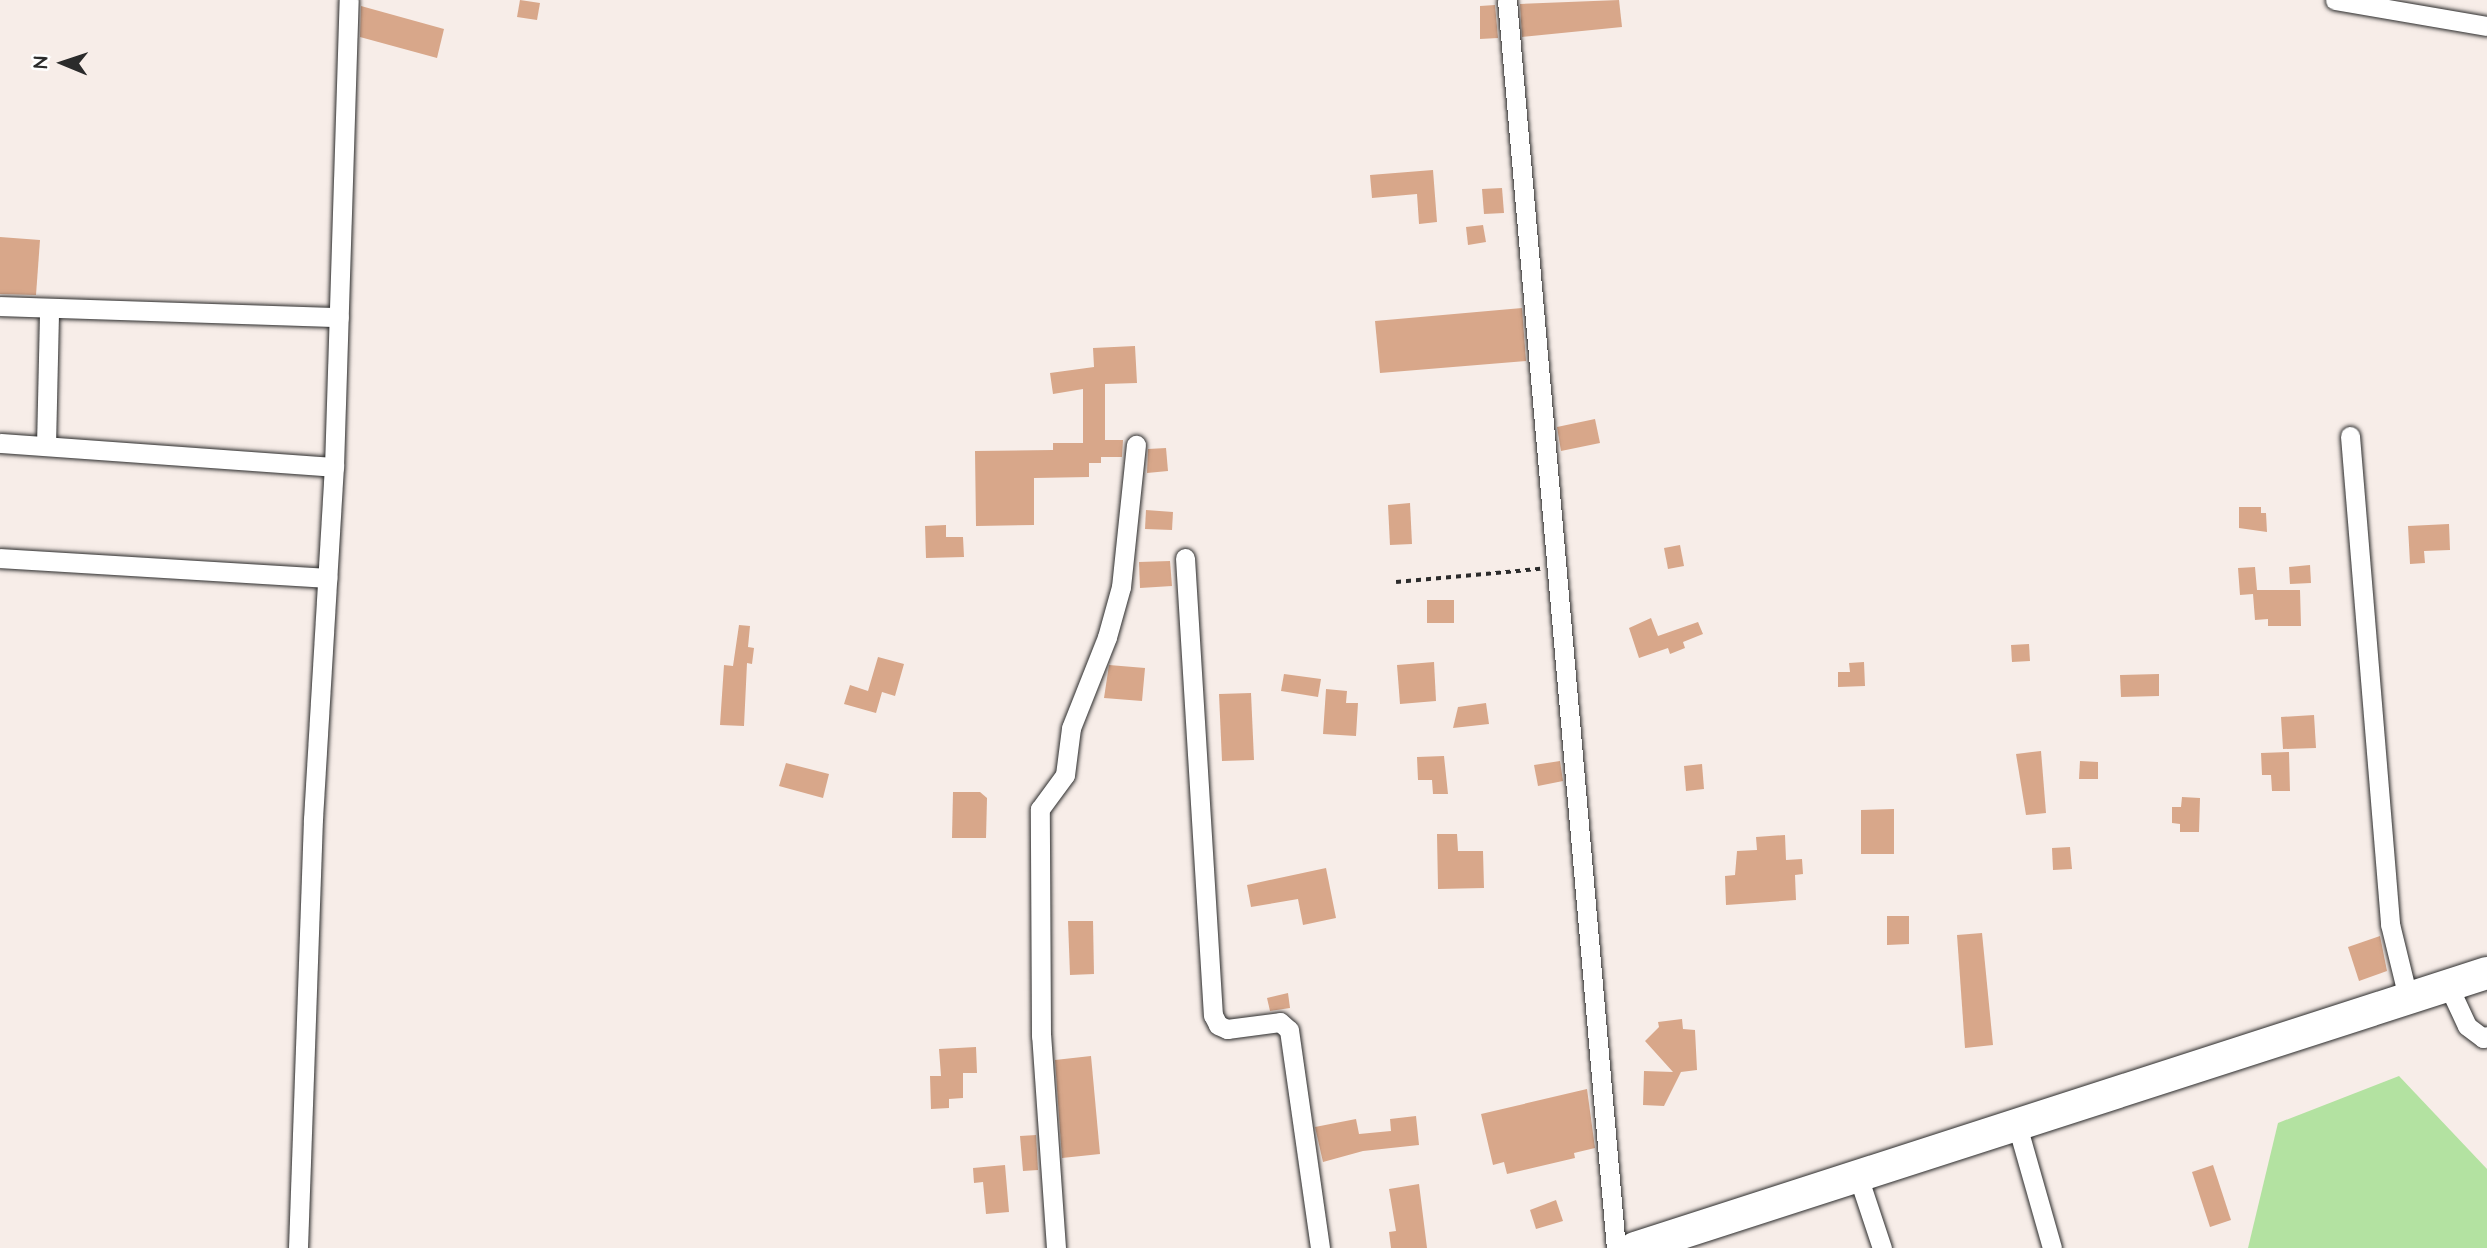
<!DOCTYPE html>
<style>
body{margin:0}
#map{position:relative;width:2487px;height:1248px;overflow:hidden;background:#f7ede8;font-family:"Architects Daughter",sans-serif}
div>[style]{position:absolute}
.green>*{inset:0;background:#b3e2a1}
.building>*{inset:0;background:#d8a78a}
.path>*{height:3.5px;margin-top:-1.75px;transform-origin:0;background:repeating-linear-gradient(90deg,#2b2b2b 0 5px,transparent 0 10px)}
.roads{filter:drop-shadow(0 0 2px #2b2b2b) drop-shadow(0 0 2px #2b2b2b)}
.minor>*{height:19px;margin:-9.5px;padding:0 9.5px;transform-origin:9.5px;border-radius:9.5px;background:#fff}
.primary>*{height:32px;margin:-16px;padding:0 16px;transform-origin:16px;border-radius:16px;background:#fff}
span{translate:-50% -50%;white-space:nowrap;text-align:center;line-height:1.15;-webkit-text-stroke:5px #fff;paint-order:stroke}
.north{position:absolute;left:28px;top:28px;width:70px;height:70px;-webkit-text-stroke:5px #fff;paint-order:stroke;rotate:272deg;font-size:19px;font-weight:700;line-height:28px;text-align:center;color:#2b2b2b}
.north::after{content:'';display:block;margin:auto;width:24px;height:32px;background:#2b2b2b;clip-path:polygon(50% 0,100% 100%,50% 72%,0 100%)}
</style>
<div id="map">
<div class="green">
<div style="clip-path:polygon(2399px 1076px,2487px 1169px,2487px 1248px,2248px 1248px,2278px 1123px)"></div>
</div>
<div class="building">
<div style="clip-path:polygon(520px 0,540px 3px,537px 20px,517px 17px)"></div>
<div style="clip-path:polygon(1619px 0,1622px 27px,1522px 37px,1520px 4px)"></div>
<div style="clip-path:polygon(1495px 5px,1498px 38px,1480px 39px,1480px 6px)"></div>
<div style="clip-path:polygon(361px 6px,444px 29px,437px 58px,360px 37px)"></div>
<div style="clip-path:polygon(1433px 170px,1437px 222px,1419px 224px,1417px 194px,1372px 198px,1370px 175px)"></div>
<div style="clip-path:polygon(1502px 188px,1504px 213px,1484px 214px,1482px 189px)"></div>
<div style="clip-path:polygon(1483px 225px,1486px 242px,1468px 245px,1466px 227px)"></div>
<div style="clip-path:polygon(0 237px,40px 240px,36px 295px,0 294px)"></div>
<div style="clip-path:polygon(1522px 308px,1526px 361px,1380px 373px,1375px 321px)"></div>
<div style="clip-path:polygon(1135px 346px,1137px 383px,1105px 384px,1105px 440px,1123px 440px,1122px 457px,1101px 457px,1101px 463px,1089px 463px,1089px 477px,1034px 478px,1034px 525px,976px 526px,975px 451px,1053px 450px,1053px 443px,1083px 443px,1083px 389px,1053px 394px,1050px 373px,1094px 367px,1093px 348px)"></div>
<div style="clip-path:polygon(1595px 419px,1600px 443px,1561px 451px,1557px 427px)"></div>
<div style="clip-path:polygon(1166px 448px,1168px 471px,1147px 473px,1148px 449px)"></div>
<div style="clip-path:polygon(1410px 503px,1412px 544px,1390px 545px,1388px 505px)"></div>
<div style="clip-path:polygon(2239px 507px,2261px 507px,2261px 513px,2266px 513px,2267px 532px,2239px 528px)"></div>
<div style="clip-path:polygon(1146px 510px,1173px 512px,1172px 530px,1145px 529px)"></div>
<div style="clip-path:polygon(2449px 524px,2450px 550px,2424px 551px,2425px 563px,2410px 564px,2408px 526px)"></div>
<div style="clip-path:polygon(946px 525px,946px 537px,963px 537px,964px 557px,926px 558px,925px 526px)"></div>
<div style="clip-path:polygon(1680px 545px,1684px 566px,1668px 569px,1664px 548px)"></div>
<div style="clip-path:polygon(1170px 561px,1172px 586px,1140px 588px,1139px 562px)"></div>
<div style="clip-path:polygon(2310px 565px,2311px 583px,2290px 584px,2289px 567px)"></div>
<div style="clip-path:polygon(2255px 567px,2257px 590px,2300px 590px,2301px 626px,2268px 626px,2268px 619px,2255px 620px,2253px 594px,2240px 595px,2238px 568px)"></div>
<div style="clip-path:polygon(1427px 600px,1454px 600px,1454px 623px,1427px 623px)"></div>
<div style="clip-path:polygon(1651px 618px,1658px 636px,1698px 622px,1703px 634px,1683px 642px,1685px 648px,1670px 654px,1668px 648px,1639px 658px,1629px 628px)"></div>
<div style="clip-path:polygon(739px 625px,750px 626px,748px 647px,754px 648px,752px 664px,747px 663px,744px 726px,720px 725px,724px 665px,733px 666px)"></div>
<div style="clip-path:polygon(2029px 644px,2030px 661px,2012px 662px,2011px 645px)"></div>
<div style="clip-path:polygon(878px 657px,904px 664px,895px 696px,882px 692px,876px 713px,844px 704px,850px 685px,868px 691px)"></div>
<div style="clip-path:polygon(1434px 662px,1436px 701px,1400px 704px,1397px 665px)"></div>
<div style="clip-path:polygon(1864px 662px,1865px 686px,1838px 687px,1838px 672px,1850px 672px,1849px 663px)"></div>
<div style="clip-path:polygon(1109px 665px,1145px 668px,1142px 701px,1104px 698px)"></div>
<div style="clip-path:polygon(1284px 674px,1321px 679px,1318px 697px,1281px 691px)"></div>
<div style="clip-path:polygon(2159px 674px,2159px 696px,2121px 697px,2120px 675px)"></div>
<div style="clip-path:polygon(1326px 689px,1347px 691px,1346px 703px,1358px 703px,1356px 736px,1323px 734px)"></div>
<div style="clip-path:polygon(1251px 693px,1254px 760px,1222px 761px,1219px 694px)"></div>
<div style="clip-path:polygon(1486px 703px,1489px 724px,1453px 728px,1458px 707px)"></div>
<div style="clip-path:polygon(2314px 715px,2316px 748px,2283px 749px,2281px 717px)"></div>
<div style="clip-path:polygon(2041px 751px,2046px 813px,2026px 815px,2016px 754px)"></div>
<div style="clip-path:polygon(2289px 752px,2290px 791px,2272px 791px,2271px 775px,2262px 775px,2261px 753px)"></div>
<div style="clip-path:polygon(1444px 756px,1448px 794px,1433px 794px,1432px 780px,1418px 780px,1417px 757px)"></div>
<div style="clip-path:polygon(1560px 761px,1563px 781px,1538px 786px,1534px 765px)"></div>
<div style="clip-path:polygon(2080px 761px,2098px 762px,2098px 779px,2079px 779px)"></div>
<div style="clip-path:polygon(786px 763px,829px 774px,823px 798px,779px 786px)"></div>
<div style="clip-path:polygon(1702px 764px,1704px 789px,1686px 791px,1684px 766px)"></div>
<div style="clip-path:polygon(953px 792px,980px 792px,987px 798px,986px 838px,952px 838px)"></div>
<div style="clip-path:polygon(2182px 797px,2200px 798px,2199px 832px,2180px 832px,2180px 824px,2172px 823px,2172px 807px,2181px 807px)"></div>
<div style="clip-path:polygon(1894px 809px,1894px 854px,1861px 854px,1861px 810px)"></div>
<div style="clip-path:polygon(1437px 834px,1457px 834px,1458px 851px,1483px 851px,1484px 888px,1438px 889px)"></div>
<div style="clip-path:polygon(1785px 835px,1786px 860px,1802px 859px,1803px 874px,1795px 875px,1796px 900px,1726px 905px,1725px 876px,1735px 875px,1737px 851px,1757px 850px,1756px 837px)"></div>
<div style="clip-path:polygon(2070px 847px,2072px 869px,2053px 870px,2052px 848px)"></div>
<div style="clip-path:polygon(1326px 868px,1336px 918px,1303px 925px,1298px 899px,1251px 907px,1247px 885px)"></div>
<div style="clip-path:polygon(1887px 916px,1909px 916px,1909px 944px,1887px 945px)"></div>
<div style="clip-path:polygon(1068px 921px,1093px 921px,1094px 974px,1070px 975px)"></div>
<div style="clip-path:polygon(1982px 933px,1993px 1045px,1965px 1048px,1957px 935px)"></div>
<div style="clip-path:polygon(2380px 936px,2387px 971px,2359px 981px,2348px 947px)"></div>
<div style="clip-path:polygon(1288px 993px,1290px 1008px,1270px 1011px,1267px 998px)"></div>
<div style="clip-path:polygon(1682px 1019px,1683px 1029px,1695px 1030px,1697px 1070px,1681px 1072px,1664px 1106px,1643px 1105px,1644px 1071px,1673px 1072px,1645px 1041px,1659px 1027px,1658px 1022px)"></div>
<div style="clip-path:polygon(976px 1047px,977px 1073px,963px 1073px,963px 1098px,949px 1099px,949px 1108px,931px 1109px,930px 1076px,941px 1076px,939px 1049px)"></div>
<div style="clip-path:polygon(1091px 1056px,1100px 1154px,1062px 1158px,1055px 1060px)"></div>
<div style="clip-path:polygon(1587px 1089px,1595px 1148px,1574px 1153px,1575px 1158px,1507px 1174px,1504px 1162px,1493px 1165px,1481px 1114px)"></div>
<div style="clip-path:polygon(1416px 1116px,1419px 1145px,1363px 1151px,1323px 1162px,1315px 1127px,1356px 1119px,1359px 1134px,1391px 1131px,1390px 1119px)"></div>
<div style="clip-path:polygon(1036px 1135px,1038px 1170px,1023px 1171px,1020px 1136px)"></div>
<div style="clip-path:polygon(1005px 1165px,1009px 1212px,986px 1214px,983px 1182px,974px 1183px,973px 1168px)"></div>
<div style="clip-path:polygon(2213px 1165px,2231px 1220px,2210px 1227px,2192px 1172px)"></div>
<div style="clip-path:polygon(1419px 1184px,1427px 1248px,1391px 1248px,1389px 1232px,1396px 1231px,1389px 1189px)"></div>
<div style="clip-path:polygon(1556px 1200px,1563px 1221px,1536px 1229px,1530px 1210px)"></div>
</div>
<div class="path">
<div style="left:1396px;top:582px;width:145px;rotate:-5.2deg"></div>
</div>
<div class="roads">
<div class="minor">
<div style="left:1507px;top:0;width:1253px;rotate:85.01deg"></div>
<div style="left:2335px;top:0;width:154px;rotate:9.7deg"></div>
<div style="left:0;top:306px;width:339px;rotate:1.9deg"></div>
<div style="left:2350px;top:436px;width:490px;rotate:85.3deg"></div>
<div style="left:2390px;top:924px;width:76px;rotate:76.3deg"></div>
<div style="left:0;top:443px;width:335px;rotate:4.1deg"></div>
<div style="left:46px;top:446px;width:137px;rotate:-88.7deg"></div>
<div style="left:0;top:558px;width:328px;rotate:3.5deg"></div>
<div style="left:1185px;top:558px;width:458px;rotate:86.5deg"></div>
<div style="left:1213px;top:1015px;width:11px;rotate:63deg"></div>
<div style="left:1218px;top:1025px;width:10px;rotate:24deg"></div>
<div style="left:1227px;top:1029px;width:53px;rotate:-7.5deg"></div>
<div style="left:1280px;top:1022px;width:12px;rotate:42deg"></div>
<div style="left:1289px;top:1030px;width:220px;rotate:81.9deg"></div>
<div style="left:2448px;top:985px;width:45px;rotate:65.1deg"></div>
<div style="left:2467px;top:1026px;width:20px;rotate:37deg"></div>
<div style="left:2483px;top:1038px;width:4px;rotate:-27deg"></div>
<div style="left:2017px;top:1125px;width:128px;rotate:74.1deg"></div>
<div style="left:1857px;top:1173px;width:79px;rotate:71.6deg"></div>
<div style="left:298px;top:1248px;width:429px;rotate:-88deg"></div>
<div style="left:313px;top:819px;width:353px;rotate:-86.6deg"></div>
<div style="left:334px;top:467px;width:467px;rotate:-88.2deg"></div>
<div style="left:1056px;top:1248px;width:213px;rotate:-94deg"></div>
<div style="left:1041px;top:1036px;width:227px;rotate:-90.3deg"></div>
<div style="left:1040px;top:809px;width:42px;rotate:-53.7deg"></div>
<div style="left:1065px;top:775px;width:47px;rotate:-82.7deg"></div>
<div style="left:1071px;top:728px;width:98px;rotate:-68.4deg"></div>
<div style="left:1107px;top:637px;width:52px;rotate:-74.4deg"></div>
<div style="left:1121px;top:587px;width:143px;rotate:-84deg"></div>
</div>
<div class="primary">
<div style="left:1635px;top:1248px;width:895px;rotate:-17.89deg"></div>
</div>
</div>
<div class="north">N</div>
</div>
